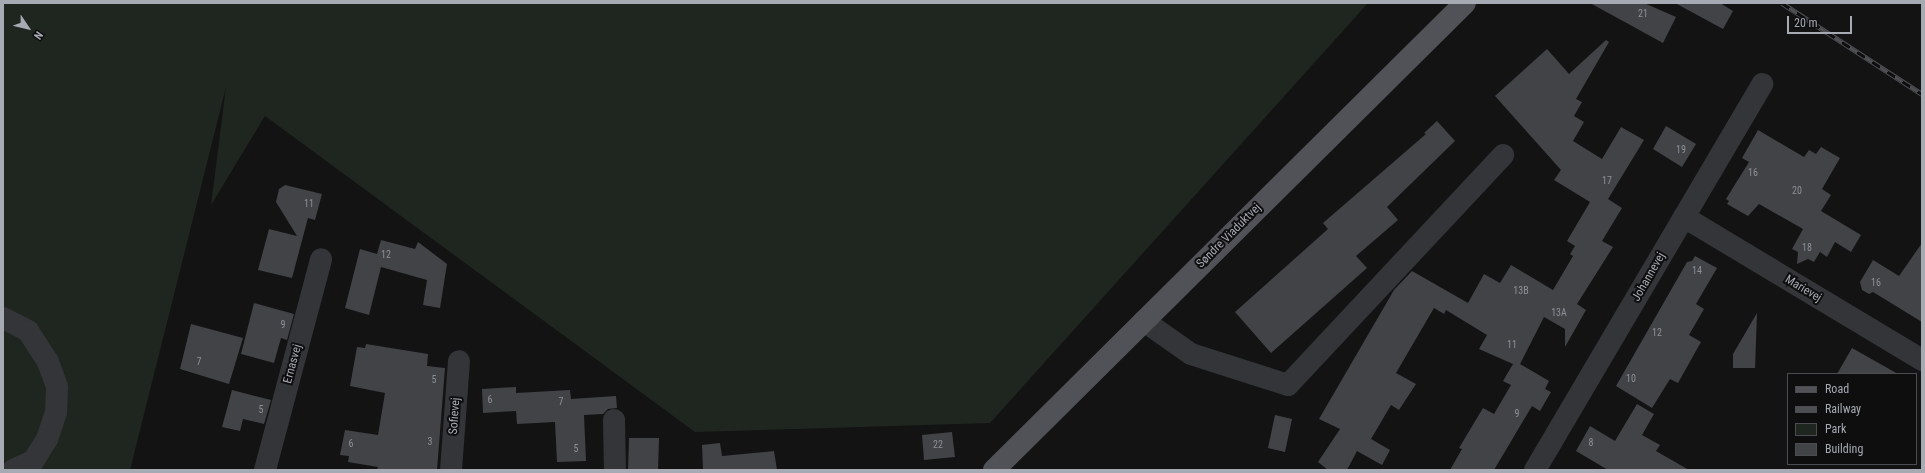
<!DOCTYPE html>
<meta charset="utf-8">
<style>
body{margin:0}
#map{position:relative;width:1925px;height:473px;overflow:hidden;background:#131314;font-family:"Roboto Condensed",sans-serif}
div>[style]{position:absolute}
.green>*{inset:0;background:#1f2620}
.building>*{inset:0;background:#424347}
.minor>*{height:22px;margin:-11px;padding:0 11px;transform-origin:11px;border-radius:11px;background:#343539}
.major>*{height:22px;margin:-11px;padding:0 11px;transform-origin:11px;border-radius:11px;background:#515257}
.rail>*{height:4.5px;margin-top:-2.25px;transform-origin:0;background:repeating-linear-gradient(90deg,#0e0e0f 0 9px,#4d4f53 0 18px);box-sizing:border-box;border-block:1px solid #4d4f53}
span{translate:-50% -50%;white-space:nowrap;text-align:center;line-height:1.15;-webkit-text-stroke:4px #0e0e0f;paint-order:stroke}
.number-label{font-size:10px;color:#8d9098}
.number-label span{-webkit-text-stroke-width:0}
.street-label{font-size:12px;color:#a6aab3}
.frame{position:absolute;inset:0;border:4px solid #a6aab3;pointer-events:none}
.legend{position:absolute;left:1787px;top:373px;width:130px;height:92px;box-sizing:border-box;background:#0e0e0f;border:1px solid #4b4c51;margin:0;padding:5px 7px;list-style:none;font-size:12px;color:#a6aab3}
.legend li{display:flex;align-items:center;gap:8px;height:20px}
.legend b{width:20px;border:1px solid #4b4c51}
.north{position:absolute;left:8px;top:8px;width:40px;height:40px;-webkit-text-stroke:3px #0e0e0f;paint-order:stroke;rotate:125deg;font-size:11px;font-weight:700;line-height:16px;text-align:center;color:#a6aab3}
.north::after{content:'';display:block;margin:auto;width:14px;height:18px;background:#a6aab3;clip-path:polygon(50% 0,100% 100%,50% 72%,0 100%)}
.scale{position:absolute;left:1787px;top:16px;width:65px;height:18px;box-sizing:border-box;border:2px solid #a6aab3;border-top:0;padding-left:5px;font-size:12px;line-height:14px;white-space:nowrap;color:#a6aab3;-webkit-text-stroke:3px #0e0e0f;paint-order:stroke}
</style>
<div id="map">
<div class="green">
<div style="clip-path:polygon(3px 3px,1368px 3px,990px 423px,695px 432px,265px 116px,211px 205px,226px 87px,130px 470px,3px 470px)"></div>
</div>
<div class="building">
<div style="clip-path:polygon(1590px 3px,1644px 3px,1676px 17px,1663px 43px)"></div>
<div style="clip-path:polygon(1675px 3px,1720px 3px,1733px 11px,1723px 29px)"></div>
<div style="clip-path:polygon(1606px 40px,1609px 42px,1576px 99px,1582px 102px,1574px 116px,1584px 122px,1573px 141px,1602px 159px,1621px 127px,1644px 140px,1608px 199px,1622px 208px,1602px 241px,1613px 247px,1577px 304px,1586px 310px,1565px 347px,1565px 329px,1544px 317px,1520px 364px,1549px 381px,1545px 389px,1551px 392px,1540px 411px,1532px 406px,1494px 470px,1450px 470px,1462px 449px,1459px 448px,1483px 408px,1494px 414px,1511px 385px,1503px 381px,1513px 364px,1479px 349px,1487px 335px,1446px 310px,1444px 314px,1434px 308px,1396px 373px,1416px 384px,1399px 410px,1391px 405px,1371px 439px,1390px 450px,1382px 465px,1357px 451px,1347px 470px,1328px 470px,1318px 462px,1340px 429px,1319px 419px,1394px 290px,1412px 271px,1468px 303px,1484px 274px,1500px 283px,1511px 265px,1553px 290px,1573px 256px,1570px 254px,1575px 246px,1567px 241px,1590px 202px,1554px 180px,1561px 170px,1495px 96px,1547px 49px,1569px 74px)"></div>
<div style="clip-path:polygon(1437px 121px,1455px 141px,1387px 207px,1398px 220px,1356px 256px,1367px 268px,1271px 353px,1235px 312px,1328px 229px,1323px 223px,1426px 134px,1424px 133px)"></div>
<div style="clip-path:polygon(1666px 126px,1696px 144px,1682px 167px,1653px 149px)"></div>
<div style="clip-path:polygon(1758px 130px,1804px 157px,1809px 150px,1816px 154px,1821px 147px,1840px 158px,1822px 189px,1831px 195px,1821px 211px,1861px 235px,1851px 252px,1835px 242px,1827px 257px,1820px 252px,1814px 262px,1808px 259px,1797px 264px,1798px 252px,1792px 249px,1803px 229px,1759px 204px,1748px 216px,1727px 204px,1729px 201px,1726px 199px,1749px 162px,1742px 158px)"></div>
<div style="clip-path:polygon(285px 185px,322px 194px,315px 220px,308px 218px,292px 278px,258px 270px,269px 229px,297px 236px,276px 202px,279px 189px)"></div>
<div style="clip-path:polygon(381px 240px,415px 249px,418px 242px,447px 264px,440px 308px,423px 305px,427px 280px,381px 267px,369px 315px,345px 308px,360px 249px,377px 254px)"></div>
<div style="clip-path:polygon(1922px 243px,1922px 322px,1873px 292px,1869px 294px,1862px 290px,1860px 282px,1873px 260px,1899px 276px)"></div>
<div style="clip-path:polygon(1695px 256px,1717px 268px,1696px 304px,1704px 309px,1689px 335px,1701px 342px,1678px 383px,1670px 379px,1652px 408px,1616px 386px,1687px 262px,1692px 261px)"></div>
<div style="clip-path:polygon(254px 303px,294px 314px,287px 340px,281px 338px,274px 363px,241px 354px)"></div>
<div style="clip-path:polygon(1757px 313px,1755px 368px,1733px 368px,1733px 354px)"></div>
<div style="clip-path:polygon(191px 324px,243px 338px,229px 384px,180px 369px)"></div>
<div style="clip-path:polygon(366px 344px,428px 354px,427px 366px,445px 368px,437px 470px,377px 470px,378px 467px,348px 462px,349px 456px,340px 455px,345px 430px,378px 435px,385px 393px,350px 386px,357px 347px,365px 348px)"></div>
<div style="clip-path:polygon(1852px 348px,1898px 374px,1837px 374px)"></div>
<div style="clip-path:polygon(516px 387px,516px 393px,570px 390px,571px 399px,616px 396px,617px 408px,608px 409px,603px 414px,584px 415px,586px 461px,557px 462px,555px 422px,517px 424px,516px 411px,483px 413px,482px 389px)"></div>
<div style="clip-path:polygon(232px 390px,271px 400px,264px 424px,243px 419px,240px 431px,222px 427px)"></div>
<div style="clip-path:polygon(1637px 404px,1654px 414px,1642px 435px,1660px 445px,1656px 451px,1689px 470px,1608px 470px,1576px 451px,1590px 426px,1615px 441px)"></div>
<div style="clip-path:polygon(1275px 415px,1292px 419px,1285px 452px,1268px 448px)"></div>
<div style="clip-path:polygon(952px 432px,955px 457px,924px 460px,922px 435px)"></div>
<div style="clip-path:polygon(629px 438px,659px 438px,658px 470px,628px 470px)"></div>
<div style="clip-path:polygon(720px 443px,722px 456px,774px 451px,777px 470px,703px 470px,702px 445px)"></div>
</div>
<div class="minor">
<div style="left:1684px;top:217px;width:278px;rotate:31deg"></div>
<div style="left:3px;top:318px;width:28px;rotate:27deg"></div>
<div style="left:28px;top:331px;width:37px;rotate:57deg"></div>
<div style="left:48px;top:362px;width:27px;rotate:70deg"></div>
<div style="left:57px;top:387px;width:25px;rotate:92deg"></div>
<div style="left:56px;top:412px;width:28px;rotate:108deg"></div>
<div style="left:47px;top:439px;width:26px;rotate:122deg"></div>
<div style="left:33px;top:461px;width:22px;rotate:156deg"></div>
<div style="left:1144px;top:321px;width:57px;rotate:35.1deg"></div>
<div style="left:1191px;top:354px;width:102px;rotate:17.7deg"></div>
<div style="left:1288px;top:385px;width:315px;rotate:-46.9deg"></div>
<div style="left:614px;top:420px;width:50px;rotate:88.9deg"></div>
<div style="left:265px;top:470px;width:218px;rotate:-75.1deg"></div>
<div style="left:451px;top:470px;width:109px;rotate:-85.8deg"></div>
<div style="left:1535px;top:470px;width:448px;rotate:-59.5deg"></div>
</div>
<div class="major">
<div style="left:994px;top:470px;width:663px;rotate:-44.76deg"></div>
</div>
<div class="rail">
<div style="left:1782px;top:3px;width:167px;rotate:33deg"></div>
</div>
<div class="number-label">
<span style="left:1643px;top:14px">21</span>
<span style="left:1681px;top:150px">19</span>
<span style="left:1753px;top:173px">16</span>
<span style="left:1607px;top:181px">17</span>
<span style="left:1797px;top:191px">20</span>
<span style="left:309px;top:204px">11</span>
<span style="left:1807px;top:248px">18</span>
<span style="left:386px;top:255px">12</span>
<span style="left:1697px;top:271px">14</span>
<span style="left:1876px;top:283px">16</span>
<span style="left:1521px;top:291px">13B</span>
<span style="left:1559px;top:313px">13A</span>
<span style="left:283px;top:325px">9</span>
<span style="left:1657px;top:333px">12</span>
<span style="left:1512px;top:345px">11</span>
<span style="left:199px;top:362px">7</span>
<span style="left:1631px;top:379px">10</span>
<span style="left:434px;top:380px">5</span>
<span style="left:490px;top:400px">6</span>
<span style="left:561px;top:402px">7</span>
<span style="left:261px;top:410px">5</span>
<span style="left:1517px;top:414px">9</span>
<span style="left:430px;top:442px">3</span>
<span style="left:1591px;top:443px">8</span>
<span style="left:351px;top:444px">6</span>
<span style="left:938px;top:445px">22</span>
<span style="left:576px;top:449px">5</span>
</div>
<div class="street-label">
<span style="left:1229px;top:236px;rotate:-45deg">Søndre Viaduktvej</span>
<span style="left:1649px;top:277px;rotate:-60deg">Johannevej</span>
<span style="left:1803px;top:289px;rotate:31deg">Marievej</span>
<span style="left:293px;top:364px;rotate:-75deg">Ernasvej</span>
<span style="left:455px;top:416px;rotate:-86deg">Sofievej</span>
</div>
<div class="frame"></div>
<ul class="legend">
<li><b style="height:5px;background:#515257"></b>Road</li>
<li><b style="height:5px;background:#4d4f53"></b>Railway</li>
<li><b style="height:11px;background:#1f2620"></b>Park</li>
<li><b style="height:11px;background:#424347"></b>Building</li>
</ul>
<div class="north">N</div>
<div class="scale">20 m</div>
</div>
